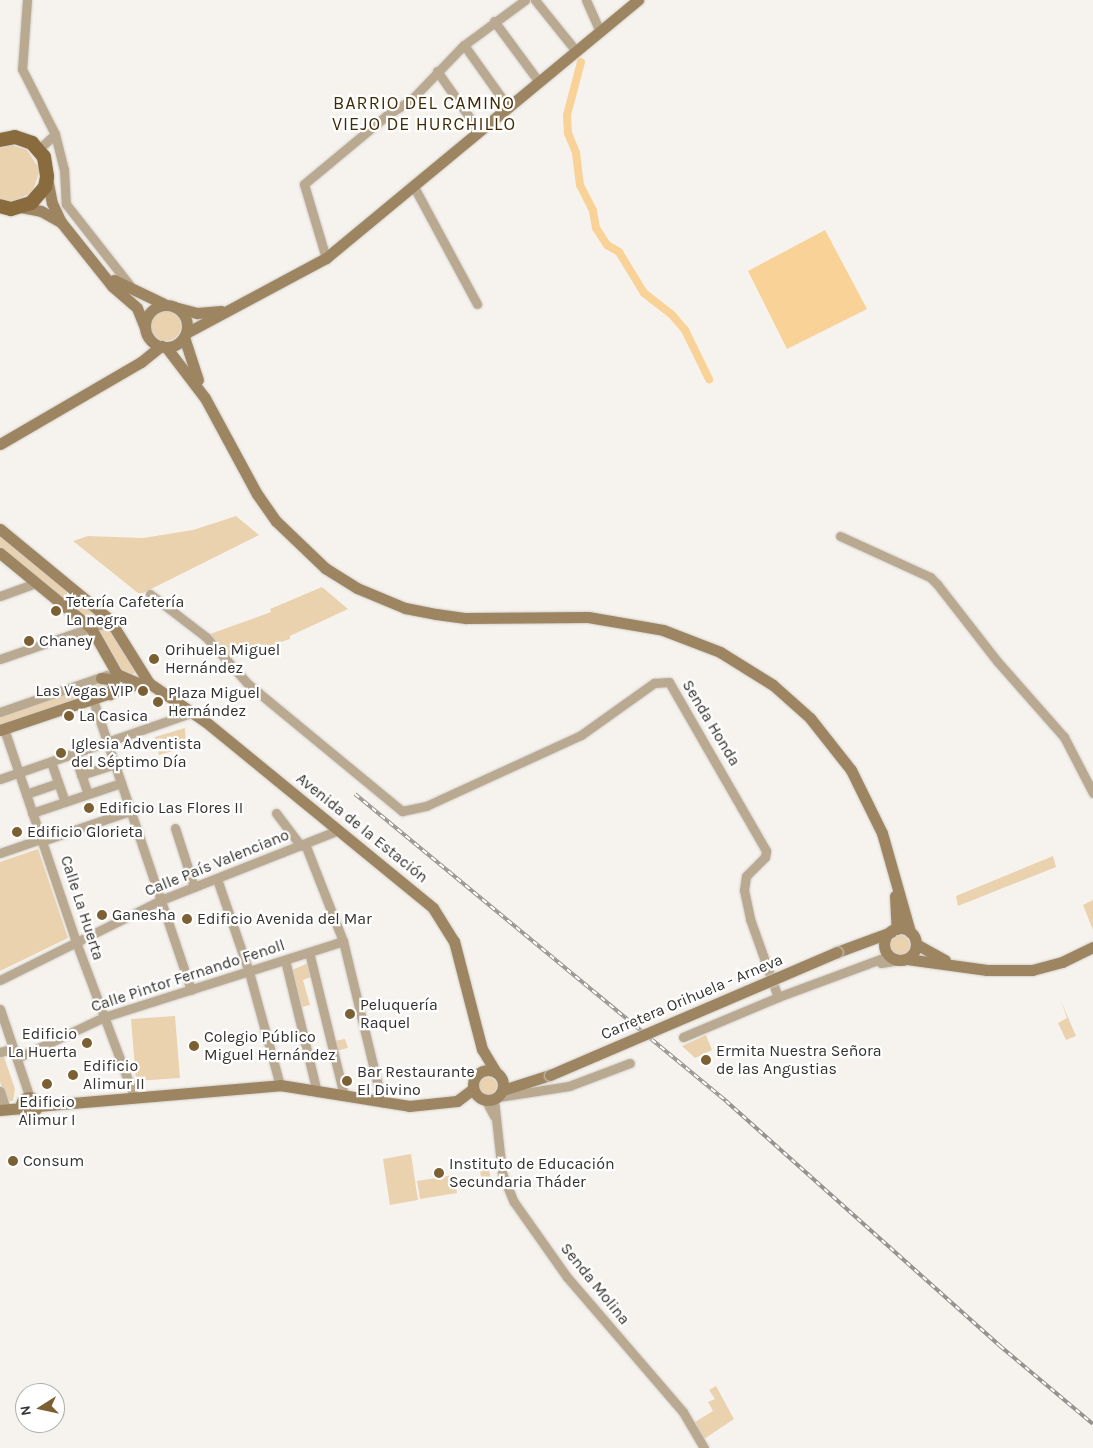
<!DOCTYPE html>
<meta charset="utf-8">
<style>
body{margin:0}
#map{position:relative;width:1093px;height:1448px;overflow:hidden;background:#f6f3ee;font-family:Karla,sans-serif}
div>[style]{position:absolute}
.green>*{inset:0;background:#ebd2af}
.round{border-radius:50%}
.water>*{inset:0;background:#f9d297}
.canal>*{height:8px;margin:-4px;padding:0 4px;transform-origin:4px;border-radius:4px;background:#f9d297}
.roads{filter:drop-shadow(0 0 1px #d3d0cc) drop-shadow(0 0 1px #d3d0cc)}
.street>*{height:9px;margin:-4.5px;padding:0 4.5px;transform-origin:4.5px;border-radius:4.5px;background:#baa991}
.secondary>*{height:11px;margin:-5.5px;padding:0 5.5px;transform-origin:5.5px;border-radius:5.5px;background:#9e8561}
.secondary>.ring{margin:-5.5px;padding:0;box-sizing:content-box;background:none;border:11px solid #9e8561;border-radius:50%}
.primary>*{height:14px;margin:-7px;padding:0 7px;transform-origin:7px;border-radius:7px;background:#896b3d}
.rail>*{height:4px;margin-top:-2px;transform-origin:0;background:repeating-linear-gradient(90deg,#fff 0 5.5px,#959390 0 11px);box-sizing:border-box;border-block:1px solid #959390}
.bridges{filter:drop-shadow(0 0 1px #d3d0cc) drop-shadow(0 0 1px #d3d0cc)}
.secondary-bridge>*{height:11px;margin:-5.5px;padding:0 5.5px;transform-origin:5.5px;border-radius:5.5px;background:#9e8561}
.dots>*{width:14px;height:14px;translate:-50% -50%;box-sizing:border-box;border:2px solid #fff;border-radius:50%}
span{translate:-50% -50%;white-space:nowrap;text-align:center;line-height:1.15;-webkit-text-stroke:4.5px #fff;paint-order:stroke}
.poi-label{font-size:16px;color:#333230}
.left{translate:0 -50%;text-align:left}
.right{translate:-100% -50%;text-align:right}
.street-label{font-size:16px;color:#333230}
.neighbourhood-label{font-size:18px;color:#402b04;letter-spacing:1px}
.north{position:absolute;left:15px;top:1383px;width:50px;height:50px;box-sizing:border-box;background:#fff;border:1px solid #adadac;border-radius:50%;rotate:260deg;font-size:14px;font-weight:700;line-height:20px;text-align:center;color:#333230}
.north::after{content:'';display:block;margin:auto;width:18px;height:22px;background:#7c5f32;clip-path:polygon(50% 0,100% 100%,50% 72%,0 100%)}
</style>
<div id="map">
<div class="green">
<div style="clip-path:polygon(12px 145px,27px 150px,40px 170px,32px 193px,11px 202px,0 199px,0 148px)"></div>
<div class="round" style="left:151px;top:311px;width:30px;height:30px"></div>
<div style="clip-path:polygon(236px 516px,259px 535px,143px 593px,138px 593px,73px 541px,88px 536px,143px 538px,193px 530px)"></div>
<div style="clip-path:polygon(0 535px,102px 618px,100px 620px,140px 669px,126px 679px,110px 652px,0 550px)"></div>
<div style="clip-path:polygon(322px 587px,348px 609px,290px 636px,290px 639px,225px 660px,199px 638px,271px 612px,270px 609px)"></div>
<div style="clip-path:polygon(105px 682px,111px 689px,0 727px,0 716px)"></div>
<div style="clip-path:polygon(185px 728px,186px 747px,159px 755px,155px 737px)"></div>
<div style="clip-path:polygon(38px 849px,68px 938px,0 971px,0 862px)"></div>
<div style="clip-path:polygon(1053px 856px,1056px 867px,958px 906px,956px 896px)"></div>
<div style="clip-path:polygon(1093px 900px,1093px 930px,1083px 905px)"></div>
<div class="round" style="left:890px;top:935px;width:20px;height:20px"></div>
<div style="clip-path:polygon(308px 963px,311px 977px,303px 980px,310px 1005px,302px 1007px,292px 970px)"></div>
<div style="clip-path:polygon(1061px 1001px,1076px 1036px,1066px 1040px,1058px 1023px,1067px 1018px)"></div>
<div style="clip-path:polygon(175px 1016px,180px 1078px,136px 1081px,131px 1019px)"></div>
<div style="clip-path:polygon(706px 1035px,712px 1050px,695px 1058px,682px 1046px)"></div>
<div style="clip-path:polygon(345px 1039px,348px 1048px,336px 1051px,334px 1041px)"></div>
<div style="clip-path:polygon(3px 1054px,15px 1089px,13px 1101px,6px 1101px,0 1082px,0 1055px)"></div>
<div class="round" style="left:479px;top:1077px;width:18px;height:18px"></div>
<div style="clip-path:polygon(411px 1154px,418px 1200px,390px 1205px,383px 1159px)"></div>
<div style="clip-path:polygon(488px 1162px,491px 1181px,482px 1183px,479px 1164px)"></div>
<div style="clip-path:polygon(454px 1175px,457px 1193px,420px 1199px,417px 1181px)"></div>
<div style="clip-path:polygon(716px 1386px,734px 1419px,704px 1439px,695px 1422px,713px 1411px,708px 1402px,715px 1399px,709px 1390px)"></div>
</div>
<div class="water">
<div style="clip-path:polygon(825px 230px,867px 309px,787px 349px,748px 271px)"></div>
</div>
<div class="canal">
<div style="left:581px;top:62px;width:55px;rotate:104.8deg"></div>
<div style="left:567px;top:115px;width:18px;rotate:87deg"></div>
<div style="left:568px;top:133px;width:22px;rotate:68deg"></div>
<div style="left:576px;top:153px;width:32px;rotate:83deg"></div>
<div style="left:580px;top:185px;width:29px;rotate:63deg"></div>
<div style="left:593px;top:211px;width:17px;rotate:80deg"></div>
<div style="left:596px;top:228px;width:20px;rotate:57deg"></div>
<div style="left:607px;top:245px;width:14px;rotate:30deg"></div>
<div style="left:619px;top:252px;width:48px;rotate:58.6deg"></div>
<div style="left:644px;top:293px;width:36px;rotate:38deg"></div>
<div style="left:672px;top:315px;width:20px;rotate:49deg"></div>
<div style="left:685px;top:330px;width:55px;rotate:63.9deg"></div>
</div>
<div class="roads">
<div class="street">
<div style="left:27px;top:0;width:69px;rotate:94.1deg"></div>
<div style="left:22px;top:69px;width:73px;rotate:63.1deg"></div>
<div style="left:55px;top:134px;width:36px;rotate:76deg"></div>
<div style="left:64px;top:169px;width:35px;rotate:87deg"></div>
<div style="left:66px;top:204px;width:105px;rotate:51.9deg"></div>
<div style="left:535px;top:0;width:65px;rotate:51.2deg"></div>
<div style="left:586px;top:0;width:34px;rotate:66deg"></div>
<div style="left:494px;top:21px;width:76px;rotate:53.6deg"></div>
<div style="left:464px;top:45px;width:76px;rotate:54.6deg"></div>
<div style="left:437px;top:71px;width:73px;rotate:55deg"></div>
<div style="left:39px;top:149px;width:22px;rotate:-43deg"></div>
<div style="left:413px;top:185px;width:135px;rotate:61.7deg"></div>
<div style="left:326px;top:258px;width:77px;rotate:-106.6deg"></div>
<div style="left:304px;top:184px;width:108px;rotate:-39.7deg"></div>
<div style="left:387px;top:115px;width:28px;rotate:-32deg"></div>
<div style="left:411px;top:100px;width:76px;rotate:-46.1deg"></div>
<div style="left:464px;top:45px;width:76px;rotate:-36.4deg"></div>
<div style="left:840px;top:536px;width:99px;rotate:24.5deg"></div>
<div style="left:930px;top:577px;width:10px;rotate:45deg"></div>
<div style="left:937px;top:584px;width:98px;rotate:52.1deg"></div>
<div style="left:997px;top:661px;width:101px;rotate:48.6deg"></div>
<div style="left:1064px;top:737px;width:63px;rotate:62.6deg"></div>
<div style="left:150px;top:594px;width:71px;rotate:37.5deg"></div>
<div style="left:206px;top:637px;width:63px;rotate:48.2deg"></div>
<div style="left:248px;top:684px;width:200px;rotate:39.5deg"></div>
<div style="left:402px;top:811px;width:25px;rotate:-12deg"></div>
<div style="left:426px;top:806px;width:170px;rotate:-24.6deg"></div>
<div style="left:581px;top:735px;width:90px;rotate:-35.5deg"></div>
<div style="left:654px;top:683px;width:15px;rotate:-4deg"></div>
<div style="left:669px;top:682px;width:195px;rotate:60.1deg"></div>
<div style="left:766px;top:851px;width:6px;rotate:99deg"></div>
<div style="left:765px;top:857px;width:27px;rotate:135deg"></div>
<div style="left:746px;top:876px;width:14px;rotate:98deg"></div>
<div style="left:744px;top:890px;width:30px;rotate:78deg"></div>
<div style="left:750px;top:919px;width:83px;rotate:70.3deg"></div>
<div style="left:0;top:596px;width:38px;rotate:-20deg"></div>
<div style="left:0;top:659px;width:105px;rotate:-19deg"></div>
<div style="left:99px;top:625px;width:13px;rotate:-4deg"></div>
<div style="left:93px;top:700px;width:306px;rotate:71.3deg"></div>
<div style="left:0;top:712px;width:113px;rotate:-19.1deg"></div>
<div style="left:4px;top:729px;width:225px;rotate:71.3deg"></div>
<div style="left:76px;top:942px;width:165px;rotate:69.4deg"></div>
<div style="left:74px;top:754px;width:42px;rotate:70.7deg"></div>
<div style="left:51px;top:762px;width:42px;rotate:70.7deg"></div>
<div style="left:81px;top:775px;width:36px;rotate:-18deg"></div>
<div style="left:0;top:779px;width:204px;rotate:-19.1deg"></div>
<div style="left:26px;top:794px;width:34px;rotate:-19deg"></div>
<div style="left:32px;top:813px;width:94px;rotate:-18.6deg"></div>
<div style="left:276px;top:813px;width:41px;rotate:52.9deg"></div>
<div style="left:175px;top:828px;width:62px;rotate:72.1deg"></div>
<div style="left:42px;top:841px;width:93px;rotate:-18.8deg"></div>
<div style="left:305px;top:844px;width:104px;rotate:68.6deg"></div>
<div style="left:343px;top:941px;width:166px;rotate:76.4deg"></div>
<div style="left:0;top:853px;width:43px;rotate:-18.9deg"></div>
<div style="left:217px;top:879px;width:98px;rotate:71deg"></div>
<div style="left:249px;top:972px;width:117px;rotate:74.7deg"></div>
<div style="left:309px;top:952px;width:148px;rotate:76.3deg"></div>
<div style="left:285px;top:960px;width:136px;rotate:76.4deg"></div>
<div style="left:881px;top:963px;width:20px;rotate:-9deg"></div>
<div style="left:0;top:980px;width:180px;rotate:-26.4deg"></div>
<div style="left:161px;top:900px;width:191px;rotate:-21.5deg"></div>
<div style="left:0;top:1009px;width:94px;rotate:71.4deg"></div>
<div style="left:683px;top:1037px;width:103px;rotate:-22.8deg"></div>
<div style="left:778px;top:997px;width:118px;rotate:-20.3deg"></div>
<div style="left:0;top:1052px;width:9px;rotate:-13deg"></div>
<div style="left:17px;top:1058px;width:96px;rotate:-25.2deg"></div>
<div style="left:104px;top:1017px;width:251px;rotate:-17.6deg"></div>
<div style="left:0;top:1091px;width:20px;rotate:72deg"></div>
<div style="left:498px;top:1097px;width:72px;rotate:-8.8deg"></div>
<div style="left:569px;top:1086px;width:65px;rotate:-20.7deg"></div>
<div style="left:494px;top:1100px;width:73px;rotate:83.7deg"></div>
<div style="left:502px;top:1173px;width:31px;rotate:68deg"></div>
<div style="left:514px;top:1202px;width:92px;rotate:54.8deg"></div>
<div style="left:567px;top:1277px;width:178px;rotate:49.3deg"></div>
<div style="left:683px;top:1412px;width:42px;rotate:59.7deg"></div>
<div style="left:486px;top:1101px;width:17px;rotate:62deg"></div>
</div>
<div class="secondary">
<div style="left:47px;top:178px;width:25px;rotate:79deg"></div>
<div style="left:52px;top:203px;width:21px;rotate:65deg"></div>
<div style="left:61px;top:222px;width:82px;rotate:51.4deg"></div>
<div style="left:112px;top:286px;width:33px;rotate:41deg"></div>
<div style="left:137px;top:308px;width:22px;rotate:68deg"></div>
<div style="left:21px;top:207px;width:20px;rotate:11deg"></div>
<div style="left:41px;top:211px;width:23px;rotate:29deg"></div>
<div style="left:114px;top:280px;width:55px;rotate:25.6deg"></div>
<div class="ring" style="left:145px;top:305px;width:31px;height:31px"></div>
<div style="left:178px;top:308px;width:20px;rotate:15deg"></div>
<div style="left:197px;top:313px;width:24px;rotate:-5deg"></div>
<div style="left:186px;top:333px;width:159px;rotate:-28.2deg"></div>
<div style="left:326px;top:258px;width:405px;rotate:-39.6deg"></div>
<div style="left:184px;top:337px;width:45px;rotate:72deg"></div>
<div style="left:166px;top:347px;width:64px;rotate:52.6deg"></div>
<div style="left:205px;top:398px;width:109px;rotate:61.6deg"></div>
<div style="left:257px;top:494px;width:33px;rotate:55deg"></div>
<div style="left:276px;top:521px;width:68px;rotate:43.8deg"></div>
<div style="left:325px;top:568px;width:38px;rotate:32deg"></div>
<div style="left:357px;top:588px;width:52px;rotate:22.6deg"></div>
<div style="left:405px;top:608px;width:32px;rotate:11deg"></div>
<div style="left:436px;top:614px;width:30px;rotate:8deg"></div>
<div style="left:466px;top:618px;width:122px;rotate:-0.5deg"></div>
<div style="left:588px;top:617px;width:76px;rotate:9.8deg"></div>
<div style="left:663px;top:630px;width:61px;rotate:21.1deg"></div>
<div style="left:720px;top:652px;width:62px;rotate:31.9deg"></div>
<div style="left:773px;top:685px;width:50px;rotate:41.7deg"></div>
<div style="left:810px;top:718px;width:66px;rotate:51.7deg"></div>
<div style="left:851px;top:770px;width:70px;rotate:63.8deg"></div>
<div style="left:882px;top:833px;width:103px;rotate:74.2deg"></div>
<div style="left:0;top:444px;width:163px;rotate:-30.2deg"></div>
<div style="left:141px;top:362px;width:26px;rotate:-39deg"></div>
<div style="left:0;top:529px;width:141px;rotate:39.5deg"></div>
<div style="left:109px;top:619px;width:75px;rotate:58deg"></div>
<div style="left:149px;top:683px;width:69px;rotate:34.4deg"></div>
<div style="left:206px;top:722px;width:293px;rotate:39.3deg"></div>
<div style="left:433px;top:908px;width:39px;rotate:58deg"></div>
<div style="left:454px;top:941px;width:112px;rotate:75.5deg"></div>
<div style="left:482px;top:1049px;width:26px;rotate:59deg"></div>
<div style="left:0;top:553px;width:118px;rotate:39.5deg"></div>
<div style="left:91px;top:628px;width:53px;rotate:60.5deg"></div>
<div style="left:117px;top:674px;width:23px;rotate:23deg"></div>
<div style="left:101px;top:678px;width:8px;rotate:7deg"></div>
<div style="left:109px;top:679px;width:6px;rotate:39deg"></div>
<div style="left:114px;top:683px;width:12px;rotate:110deg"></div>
<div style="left:0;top:730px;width:148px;rotate:-18.6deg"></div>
<div style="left:895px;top:896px;width:33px;rotate:87deg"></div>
<div class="ring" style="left:884px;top:928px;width:21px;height:21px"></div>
<div style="left:916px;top:944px;width:33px;rotate:29deg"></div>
<div style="left:837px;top:952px;width:58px;rotate:-20.3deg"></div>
<div style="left:907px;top:959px;width:81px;rotate:7.8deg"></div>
<div style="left:987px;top:970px;width:45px"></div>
<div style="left:1032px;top:970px;width:31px;rotate:-15deg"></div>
<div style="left:1062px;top:962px;width:34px;rotate:-26deg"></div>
<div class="ring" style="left:473px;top:1070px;width:19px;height:19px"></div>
<div style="left:503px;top:1090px;width:49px;rotate:-17.7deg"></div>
<div class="ring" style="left:21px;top:1097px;width:5px;height:5px"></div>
<div style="left:37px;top:1106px;width:244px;rotate:-4.9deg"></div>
<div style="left:280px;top:1085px;width:131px;rotate:9.2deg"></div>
<div style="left:409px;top:1106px;width:48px;rotate:-5.9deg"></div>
<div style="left:457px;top:1101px;width:20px;rotate:-37deg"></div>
<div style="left:0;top:1110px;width:22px;rotate:-5deg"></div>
</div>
<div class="primary">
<div style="left:0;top:140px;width:15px;rotate:-11deg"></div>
<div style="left:15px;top:137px;width:18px;rotate:19deg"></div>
<div style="left:32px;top:143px;width:18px;rotate:49deg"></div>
<div style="left:44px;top:157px;width:20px;rotate:81deg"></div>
<div style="left:47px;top:177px;width:10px;rotate:101deg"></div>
<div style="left:45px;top:187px;width:21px;rotate:131deg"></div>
<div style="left:31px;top:203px;width:21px;rotate:163deg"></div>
<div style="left:11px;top:209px;width:11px;rotate:-165deg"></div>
</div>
</div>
<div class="rail">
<div style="left:355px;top:794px;width:482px;rotate:39.6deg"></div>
<div style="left:726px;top:1101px;width:368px;rotate:41.8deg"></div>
<div style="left:1000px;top:1346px;width:121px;rotate:40deg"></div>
</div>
<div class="bridges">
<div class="secondary-bridge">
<div style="left:550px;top:1075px;width:312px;rotate:-23.2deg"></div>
</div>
</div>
<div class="dots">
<div style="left:56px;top:611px;background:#7c5f32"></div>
<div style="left:29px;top:641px;background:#7c5f32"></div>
<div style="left:154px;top:659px;background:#7c5f32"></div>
<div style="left:143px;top:691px;background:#7c5f32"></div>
<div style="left:158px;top:702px;background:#7c5f32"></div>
<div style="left:69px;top:716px;background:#7c5f32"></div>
<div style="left:61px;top:753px;background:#7c5f32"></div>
<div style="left:89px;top:808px;background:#7c5f32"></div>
<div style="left:17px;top:832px;background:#7c5f32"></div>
<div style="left:102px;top:915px;background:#7c5f32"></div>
<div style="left:187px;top:919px;background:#7c5f32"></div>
<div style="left:350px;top:1014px;background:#7c5f32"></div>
<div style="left:87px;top:1043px;background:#7c5f32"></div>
<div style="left:194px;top:1046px;background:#7c5f32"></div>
<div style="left:706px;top:1060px;background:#7c5f32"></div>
<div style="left:73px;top:1075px;background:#7c5f32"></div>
<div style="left:347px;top:1081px;background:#7c5f32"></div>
<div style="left:47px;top:1084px;background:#7c5f32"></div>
<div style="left:13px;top:1161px;background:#7c5f32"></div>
<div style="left:439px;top:1173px;background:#7c5f32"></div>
</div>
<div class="poi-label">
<span class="left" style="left:66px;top:611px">Tetería Cafetería<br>La negra</span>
<span class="left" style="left:39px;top:641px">Chaney</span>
<span class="left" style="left:165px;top:659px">Orihuela Miguel<br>Hernández</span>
<span class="right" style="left:133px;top:691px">Las Vegas VIP</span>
<span class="left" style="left:168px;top:702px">Plaza Miguel<br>Hernández</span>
<span class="left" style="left:79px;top:716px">La Casica</span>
<span class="left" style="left:71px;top:753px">Iglesia Adventista<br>del Séptimo Día</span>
<span class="left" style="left:99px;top:808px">Edificio Las Flores II</span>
<span class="left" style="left:27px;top:832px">Edificio Glorieta</span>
<span class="left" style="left:112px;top:915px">Ganesha</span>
<span class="left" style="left:197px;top:919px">Edificio Avenida del Mar</span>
<span class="left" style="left:360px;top:1014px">Peluquería<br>Raquel</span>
<span class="right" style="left:77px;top:1043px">Edificio<br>La Huerta</span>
<span class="left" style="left:204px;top:1046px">Colegio Público<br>Miguel Hernández</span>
<span class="left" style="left:716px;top:1060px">Ermita Nuestra Señora<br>de las Angustias</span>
<span class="left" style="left:83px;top:1075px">Edificio<br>Alimur II</span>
<span class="left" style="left:357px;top:1081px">Bar Restaurante<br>El Divino</span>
<span style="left:47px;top:1111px">Edificio<br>Alimur I</span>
<span class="left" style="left:23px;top:1161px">Consum</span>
<span class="left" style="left:449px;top:1173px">Instituto de Educación<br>Secundaria Tháder</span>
</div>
<div class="street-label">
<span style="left:711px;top:723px;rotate:59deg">Senda Honda</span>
<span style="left:362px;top:828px;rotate:39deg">Avenida de la Estación</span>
<span style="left:217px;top:863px;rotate:-22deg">Calle País Valenciano</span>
<span style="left:82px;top:908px;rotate:72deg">Calle La Huerta</span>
<span style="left:188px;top:976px;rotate:-18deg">Calle Pintor Fernando Fenoll</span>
<span style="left:692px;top:997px;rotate:-23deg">Carretera Orihuela - Arneva</span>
<span style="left:595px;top:1284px;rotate:51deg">Senda Molina</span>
</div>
<div class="neighbourhood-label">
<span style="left:424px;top:114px">BARRIO DEL CAMINO<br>VIEJO DE HURCHILLO</span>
</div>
<div class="north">N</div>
</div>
